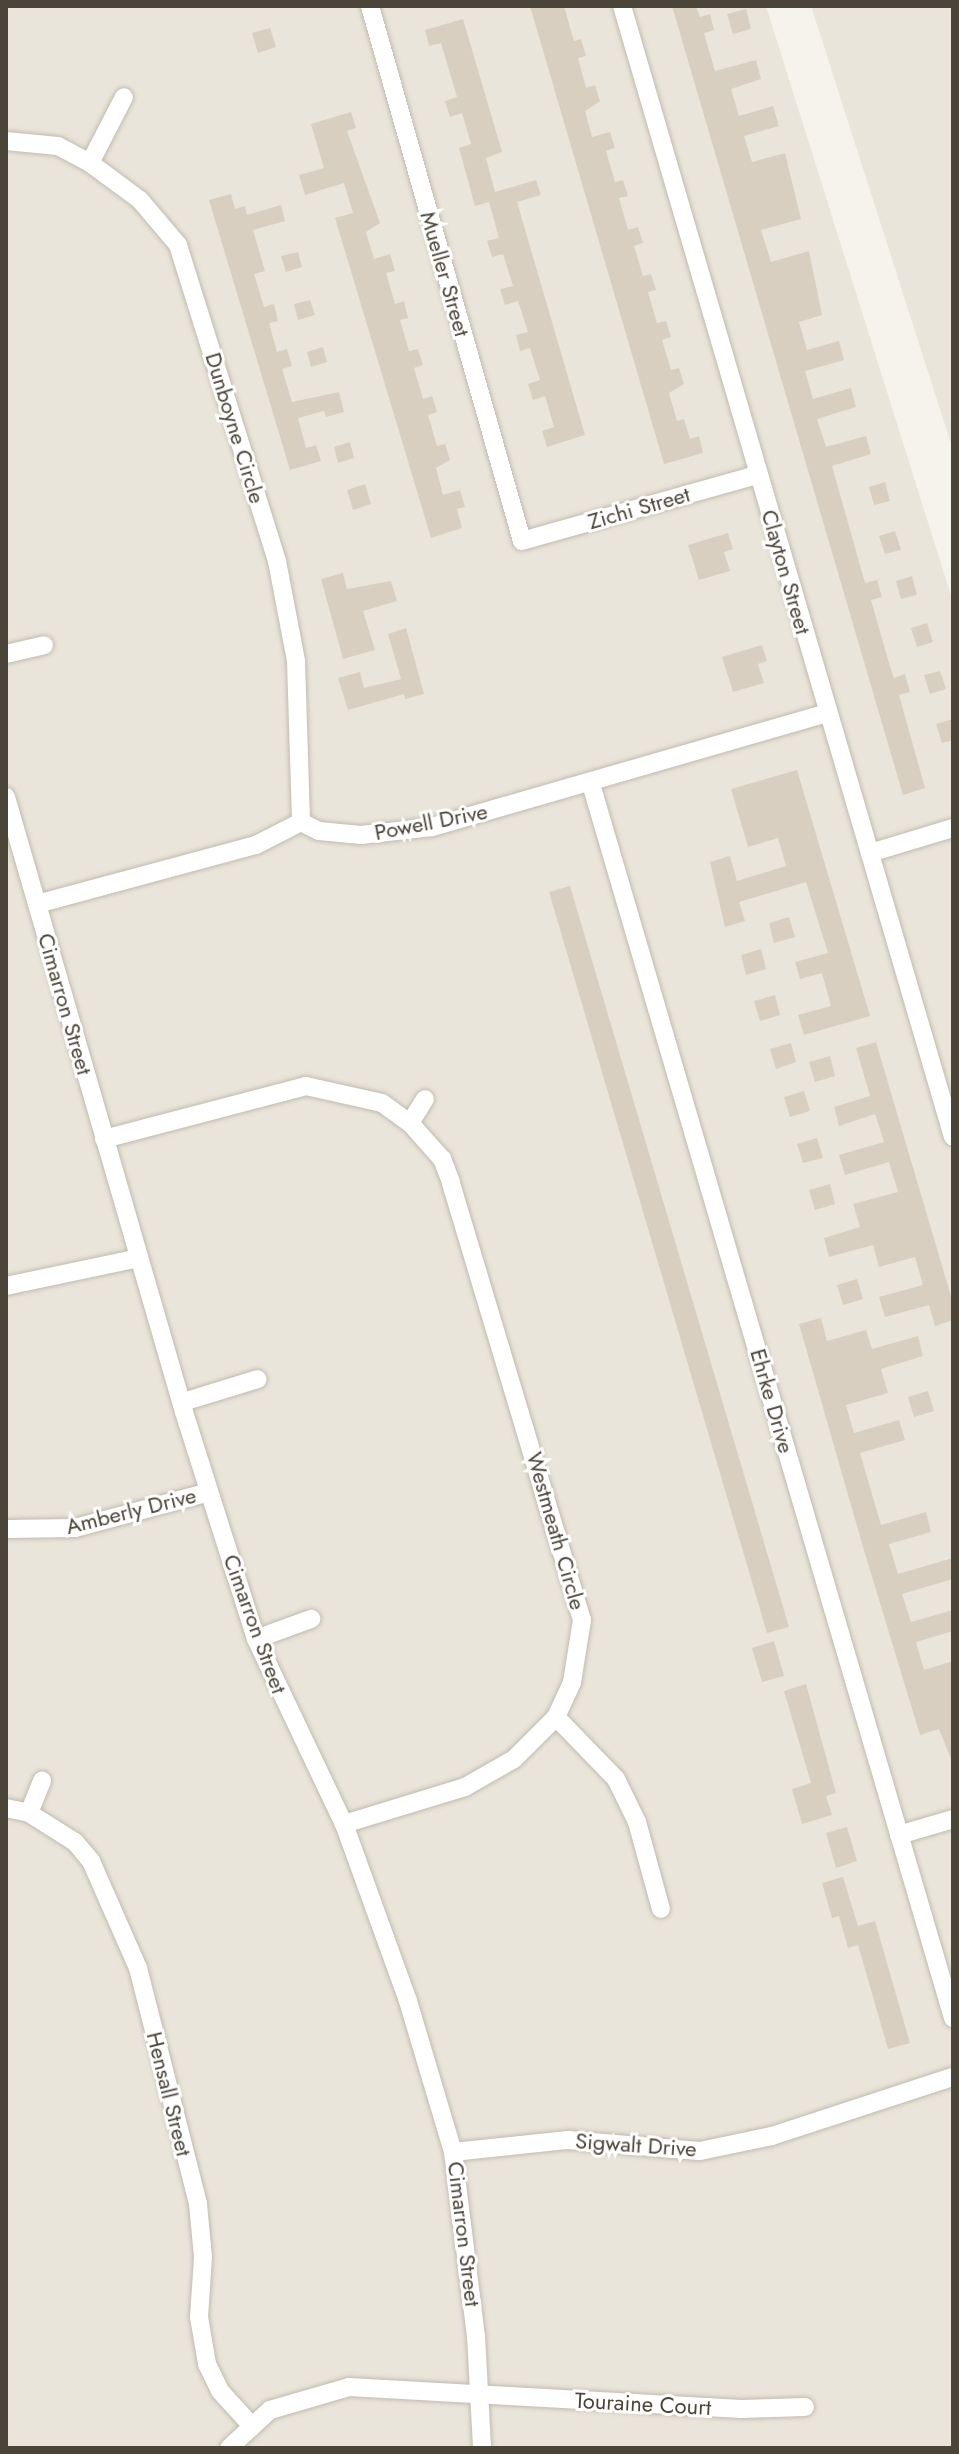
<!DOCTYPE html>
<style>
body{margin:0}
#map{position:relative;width:959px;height:2454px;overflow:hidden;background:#f6f3ec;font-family:Jost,sans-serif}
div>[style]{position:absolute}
.residential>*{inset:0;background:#eae5da}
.building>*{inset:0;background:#d8cfc1}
.roads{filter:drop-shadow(0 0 2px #c2bbae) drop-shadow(0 0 2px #c2bbae)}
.minor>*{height:18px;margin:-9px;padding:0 9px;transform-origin:9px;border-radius:9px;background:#fff}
span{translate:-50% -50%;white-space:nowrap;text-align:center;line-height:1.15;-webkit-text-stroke:6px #fff;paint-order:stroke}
.street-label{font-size:22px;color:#4b4439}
.frame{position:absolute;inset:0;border:8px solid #4b4439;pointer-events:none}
</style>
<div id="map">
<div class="residential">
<div style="clip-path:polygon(6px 6px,766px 6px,953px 602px,953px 2448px,6px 2448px)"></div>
<div style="clip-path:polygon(811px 6px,953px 6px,953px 450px)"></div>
</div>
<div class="building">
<div style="clip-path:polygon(530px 6px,564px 6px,574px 41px,581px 39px,586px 56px,578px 58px,586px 88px,595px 85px,600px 101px,585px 111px,592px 137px,610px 132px,615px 148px,606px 151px,615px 182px,623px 180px,628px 196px,619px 198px,628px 230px,638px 227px,643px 243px,634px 246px,643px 276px,651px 274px,656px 290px,648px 292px,657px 323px,666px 321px,671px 337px,662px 340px,671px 370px,679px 368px,684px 384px,669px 393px,677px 421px,684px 419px,690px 439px,699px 436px,703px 453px,664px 464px)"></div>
<div style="clip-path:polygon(672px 6px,696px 6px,700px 17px,710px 14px,714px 30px,704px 33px,715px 71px,756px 60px,761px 79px,731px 89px,739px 116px,773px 106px,779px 126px,744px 136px,752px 162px,785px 153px,801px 219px,761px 230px,771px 262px,809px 251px,822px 315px,799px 322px,807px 350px,839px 341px,844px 360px,805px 371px,813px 399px,851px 388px,856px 407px,817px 419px,826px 447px,866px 436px,871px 454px,832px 466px,865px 583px,877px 580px,882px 597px,871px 600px,889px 663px,894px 678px,905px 674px,910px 692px,899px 695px,925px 788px,903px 795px)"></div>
<div style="clip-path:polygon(746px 9px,751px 29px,733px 34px,727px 14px)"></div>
<div style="clip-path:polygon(463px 19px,502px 152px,486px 158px,495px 192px,536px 180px,541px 195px,517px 202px,585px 435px,547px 447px,542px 431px,554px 427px,545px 396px,533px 400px,528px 384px,540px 380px,530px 348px,520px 351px,516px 335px,528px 332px,518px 301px,505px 305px,500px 289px,513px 286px,503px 254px,492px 257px,487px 241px,499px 238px,489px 202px,475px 206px,459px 148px,471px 144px,462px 113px,450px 117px,445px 101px,457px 97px,441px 43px,429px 46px,425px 30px)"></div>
<div style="clip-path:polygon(270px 28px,276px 47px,258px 53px,252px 33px)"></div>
<div style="clip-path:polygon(351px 112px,356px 128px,347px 131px,380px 223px,366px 232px,374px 259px,390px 254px,395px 271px,386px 273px,395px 304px,404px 301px,408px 318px,400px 320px,409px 351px,418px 349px,423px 365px,414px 368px,423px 399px,432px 396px,437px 412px,428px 415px,437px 446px,445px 444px,450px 460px,436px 468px,443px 495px,460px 490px,465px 507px,457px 509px,462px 528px,431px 538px,335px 218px,353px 213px,344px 183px,305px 195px,299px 175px,324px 168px,311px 124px)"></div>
<div style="clip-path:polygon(231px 194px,235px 209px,245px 206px,247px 215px,281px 205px,285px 221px,253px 230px,265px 271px,254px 274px,264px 307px,274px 304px,278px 321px,269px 323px,277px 352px,287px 349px,292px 366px,282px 369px,292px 402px,339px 392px,344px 412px,326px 417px,324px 411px,298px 418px,306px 448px,316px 445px,321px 461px,290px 470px,209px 200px)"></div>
<div style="clip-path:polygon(298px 252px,302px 267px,286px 272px,281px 256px)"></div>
<div style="clip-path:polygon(310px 300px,315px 315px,298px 320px,294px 304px)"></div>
<div style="clip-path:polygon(323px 347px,327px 362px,311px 367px,307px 352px)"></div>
<div style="clip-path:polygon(350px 442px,354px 458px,338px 463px,334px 447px)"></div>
<div style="clip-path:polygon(885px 482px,890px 501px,874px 505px,869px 487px)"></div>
<div style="clip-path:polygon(365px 484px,371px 504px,353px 510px,347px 490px)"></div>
<div style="clip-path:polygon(895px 531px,901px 550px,885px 554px,879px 536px)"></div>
<div style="clip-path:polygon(728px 533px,733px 549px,724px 552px,730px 571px,699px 580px,688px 545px)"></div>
<div style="clip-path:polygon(343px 573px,347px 589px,391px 581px,397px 601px,363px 611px,375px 650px,343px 659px,321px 579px)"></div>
<div style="clip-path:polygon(912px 576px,917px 595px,901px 599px,896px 581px)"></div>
<div style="clip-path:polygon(927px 623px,933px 642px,917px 647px,911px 628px)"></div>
<div style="clip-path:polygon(406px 628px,424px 694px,405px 699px,404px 694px,348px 710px,338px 678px,360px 672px,364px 688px,401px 679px,388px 634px)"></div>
<div style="clip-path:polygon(762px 645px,767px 661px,758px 664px,764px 683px,733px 692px,722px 657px)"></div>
<div style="clip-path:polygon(940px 671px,946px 689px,930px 694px,924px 675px)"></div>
<div style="clip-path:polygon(953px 719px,953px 740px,942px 743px,936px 724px)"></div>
<div style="clip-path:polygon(797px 770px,870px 1016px,804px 1035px,798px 1015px,831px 1006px,822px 973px,800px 979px,795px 962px,828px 953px,806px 882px,739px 902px,745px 921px,725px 927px,710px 862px,730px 856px,737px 881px,786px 866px,778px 838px,748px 847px,731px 789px)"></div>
<div style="clip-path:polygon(570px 886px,789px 1627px,767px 1633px,549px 892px)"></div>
<div style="clip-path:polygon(789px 917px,795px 937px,774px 943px,769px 923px)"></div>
<div style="clip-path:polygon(761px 949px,766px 969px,746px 975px,741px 955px)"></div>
<div style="clip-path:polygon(775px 995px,780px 1015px,760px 1021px,754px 1001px)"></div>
<div style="clip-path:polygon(876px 1042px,953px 1303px,953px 1320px,935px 1326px,929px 1305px,885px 1317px,879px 1297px,923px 1285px,915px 1257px,879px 1267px,873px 1245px,829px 1257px,824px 1238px,860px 1227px,853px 1204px,898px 1192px,889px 1162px,845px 1175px,839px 1155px,884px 1142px,875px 1114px,839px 1126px,834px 1107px,870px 1096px,856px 1048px)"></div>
<div style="clip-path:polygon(791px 1043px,796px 1062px,776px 1069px,770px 1049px)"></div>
<div style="clip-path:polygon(830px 1056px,835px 1076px,815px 1082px,809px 1062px)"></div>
<div style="clip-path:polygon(804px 1091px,810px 1111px,790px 1117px,784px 1097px)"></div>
<div style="clip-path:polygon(817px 1138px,823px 1158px,803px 1163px,797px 1144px)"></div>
<div style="clip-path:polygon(830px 1184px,835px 1204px,815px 1210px,809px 1190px)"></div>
<div style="clip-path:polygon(857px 1279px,863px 1299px,843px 1305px,837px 1285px)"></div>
<div style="clip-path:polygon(821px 1318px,827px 1341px,866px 1330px,872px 1349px,918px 1336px,923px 1356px,881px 1369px,888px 1393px,846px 1405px,854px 1433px,899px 1420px,905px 1440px,860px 1453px,881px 1525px,926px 1512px,931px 1532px,889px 1544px,898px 1574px,953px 1558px,953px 1579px,902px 1594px,911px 1622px,953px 1610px,953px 1631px,916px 1642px,924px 1670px,953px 1661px,953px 1764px,939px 1729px,920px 1735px,863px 1547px,799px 1324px)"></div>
<div style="clip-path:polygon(928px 1391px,934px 1411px,914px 1417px,908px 1397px)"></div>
<div style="clip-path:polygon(774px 1641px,784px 1676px,762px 1682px,752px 1648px)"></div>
<div style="clip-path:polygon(806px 1684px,836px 1793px,826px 1796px,832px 1815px,802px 1824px,792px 1789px,811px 1783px,784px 1691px)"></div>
<div style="clip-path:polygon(847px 1827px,857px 1861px,836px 1868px,826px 1833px)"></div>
<div style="clip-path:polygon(843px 1877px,858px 1926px,875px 1921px,910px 2043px,888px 2049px,858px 1945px,848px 1948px,839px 1916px,832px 1918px,822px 1883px)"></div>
</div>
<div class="roads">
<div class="minor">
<div style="left:370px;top:6px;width:556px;rotate:74.14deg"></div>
<div style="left:522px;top:541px;width:244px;rotate:-15.7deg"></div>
<div style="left:622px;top:6px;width:1178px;rotate:73.69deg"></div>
<div style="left:6px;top:141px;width:52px;rotate:5.5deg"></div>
<div style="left:58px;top:146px;width:36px;rotate:28deg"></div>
<div style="left:90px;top:163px;width:62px;rotate:36.5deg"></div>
<div style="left:140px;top:200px;width:59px;rotate:49.8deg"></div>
<div style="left:178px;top:245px;width:331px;rotate:72.6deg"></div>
<div style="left:277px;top:561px;width:102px;rotate:79.2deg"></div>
<div style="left:296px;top:661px;width:161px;rotate:88.2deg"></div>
<div style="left:90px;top:163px;width:74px;rotate:-62.7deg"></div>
<div style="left:6px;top:654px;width:39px;rotate:-13deg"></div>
<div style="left:591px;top:784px;width:1286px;rotate:73.65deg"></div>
<div style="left:6px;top:797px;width:640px;rotate:73.86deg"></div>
<div style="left:184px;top:1412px;width:238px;rotate:72.4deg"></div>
<div style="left:256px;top:1639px;width:205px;rotate:64.6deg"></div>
<div style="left:344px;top:1824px;width:188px;rotate:70.1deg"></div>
<div style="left:408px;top:2001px;width:158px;rotate:73.4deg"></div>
<div style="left:453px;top:2152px;width:185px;rotate:82.9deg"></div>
<div style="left:476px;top:2336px;width:112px;rotate:86.9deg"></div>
<div style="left:870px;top:853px;width:87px;rotate:-16.8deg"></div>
<div style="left:37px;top:904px;width:227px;rotate:-15.1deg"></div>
<div style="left:256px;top:845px;width:51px;rotate:-27.1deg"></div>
<div style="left:301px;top:822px;width:20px;rotate:27deg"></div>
<div style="left:319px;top:831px;width:42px;rotate:5.4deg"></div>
<div style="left:361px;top:835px;width:71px;rotate:-6.4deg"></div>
<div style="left:432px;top:827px;width:411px;rotate:-16.1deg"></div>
<div style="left:104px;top:1139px;width:209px;rotate:-14.7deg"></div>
<div style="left:306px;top:1086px;width:78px;rotate:12.6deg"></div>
<div style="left:382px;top:1103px;width:34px;rotate:36deg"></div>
<div style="left:410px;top:1123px;width:28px;rotate:-58deg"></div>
<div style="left:6px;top:1286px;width:136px;rotate:-11.9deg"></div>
<div style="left:183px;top:1402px;width:78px;rotate:-17deg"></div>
<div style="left:6px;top:1529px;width:69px;rotate:-0.8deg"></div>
<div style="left:75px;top:1528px;width:139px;rotate:-15deg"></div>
<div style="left:256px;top:1639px;width:59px;rotate:-20deg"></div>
<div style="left:556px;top:1717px;width:86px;rotate:45.9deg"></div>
<div style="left:616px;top:1779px;width:48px;rotate:64deg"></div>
<div style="left:637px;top:1822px;width:90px;rotate:74.6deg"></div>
<div style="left:6px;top:1808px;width:24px;rotate:12deg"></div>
<div style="left:29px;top:1813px;width:54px;rotate:32.2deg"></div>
<div style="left:75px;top:1842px;width:25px;rotate:50deg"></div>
<div style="left:91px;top:1861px;width:117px;rotate:66.3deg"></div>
<div style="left:138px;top:1968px;width:244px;rotate:75.7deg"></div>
<div style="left:198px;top:2204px;width:53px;rotate:84.6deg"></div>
<div style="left:203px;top:2257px;width:60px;rotate:93.8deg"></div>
<div style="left:199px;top:2317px;width:48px;rotate:80.3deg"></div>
<div style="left:207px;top:2364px;width:30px;rotate:64deg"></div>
<div style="left:220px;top:2391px;width:45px;rotate:47.7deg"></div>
<div style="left:29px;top:1813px;width:35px;rotate:-68deg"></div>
<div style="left:344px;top:1824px;width:127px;rotate:-17deg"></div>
<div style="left:465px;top:1787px;width:56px;rotate:-29.7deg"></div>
<div style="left:514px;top:1759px;width:59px;rotate:-45deg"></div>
<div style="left:556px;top:1717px;width:38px;rotate:-65deg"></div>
<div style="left:572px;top:1682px;width:63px;rotate:-80.8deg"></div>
<div style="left:582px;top:1620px;width:457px;rotate:-106.7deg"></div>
<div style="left:451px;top:1182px;width:25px;rotate:-111deg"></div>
<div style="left:442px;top:1159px;width:48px;rotate:-131.6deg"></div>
<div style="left:899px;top:1835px;width:56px;rotate:-16.5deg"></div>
<div style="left:453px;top:2152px;width:116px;rotate:-6deg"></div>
<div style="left:568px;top:2140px;width:132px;rotate:4.8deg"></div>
<div style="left:700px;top:2151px;width:74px;rotate:-11.8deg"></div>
<div style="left:772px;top:2136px;width:190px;rotate:-18.1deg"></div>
<div style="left:229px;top:2448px;width:56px;rotate:-42.8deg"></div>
<div style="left:270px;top:2410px;width:82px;rotate:-16.2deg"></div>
<div style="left:349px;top:2387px;width:393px;rotate:3.2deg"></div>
<div style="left:741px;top:2409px;width:64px;rotate:-1.8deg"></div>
</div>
</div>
<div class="street-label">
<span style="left:445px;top:274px;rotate:74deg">Mueller Street</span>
<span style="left:235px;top:428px;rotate:73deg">Dunboyne Circle</span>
<span style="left:639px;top:508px;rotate:-16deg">Zichi Street</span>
<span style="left:786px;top:572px;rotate:74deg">Clayton Street</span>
<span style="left:431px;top:822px;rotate:-11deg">Powell Drive</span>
<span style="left:65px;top:1004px;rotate:74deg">Cimarron Street</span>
<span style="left:772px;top:1401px;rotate:74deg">Ehrke Drive</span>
<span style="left:131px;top:1511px;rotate:-14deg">Amberly Drive</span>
<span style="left:556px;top:1531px;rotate:74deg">Westmeath Circle</span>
<span style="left:255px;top:1624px;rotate:70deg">Cimarron Street</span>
<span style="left:169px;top:2094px;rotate:76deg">Hensall Street</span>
<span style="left:636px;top:2145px;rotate:4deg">Sigwalt Drive</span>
<span style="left:464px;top:2234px;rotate:83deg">Cimarron Street</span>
<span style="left:643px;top:2404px;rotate:3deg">Touraine Court</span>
</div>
<div class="frame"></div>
</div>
